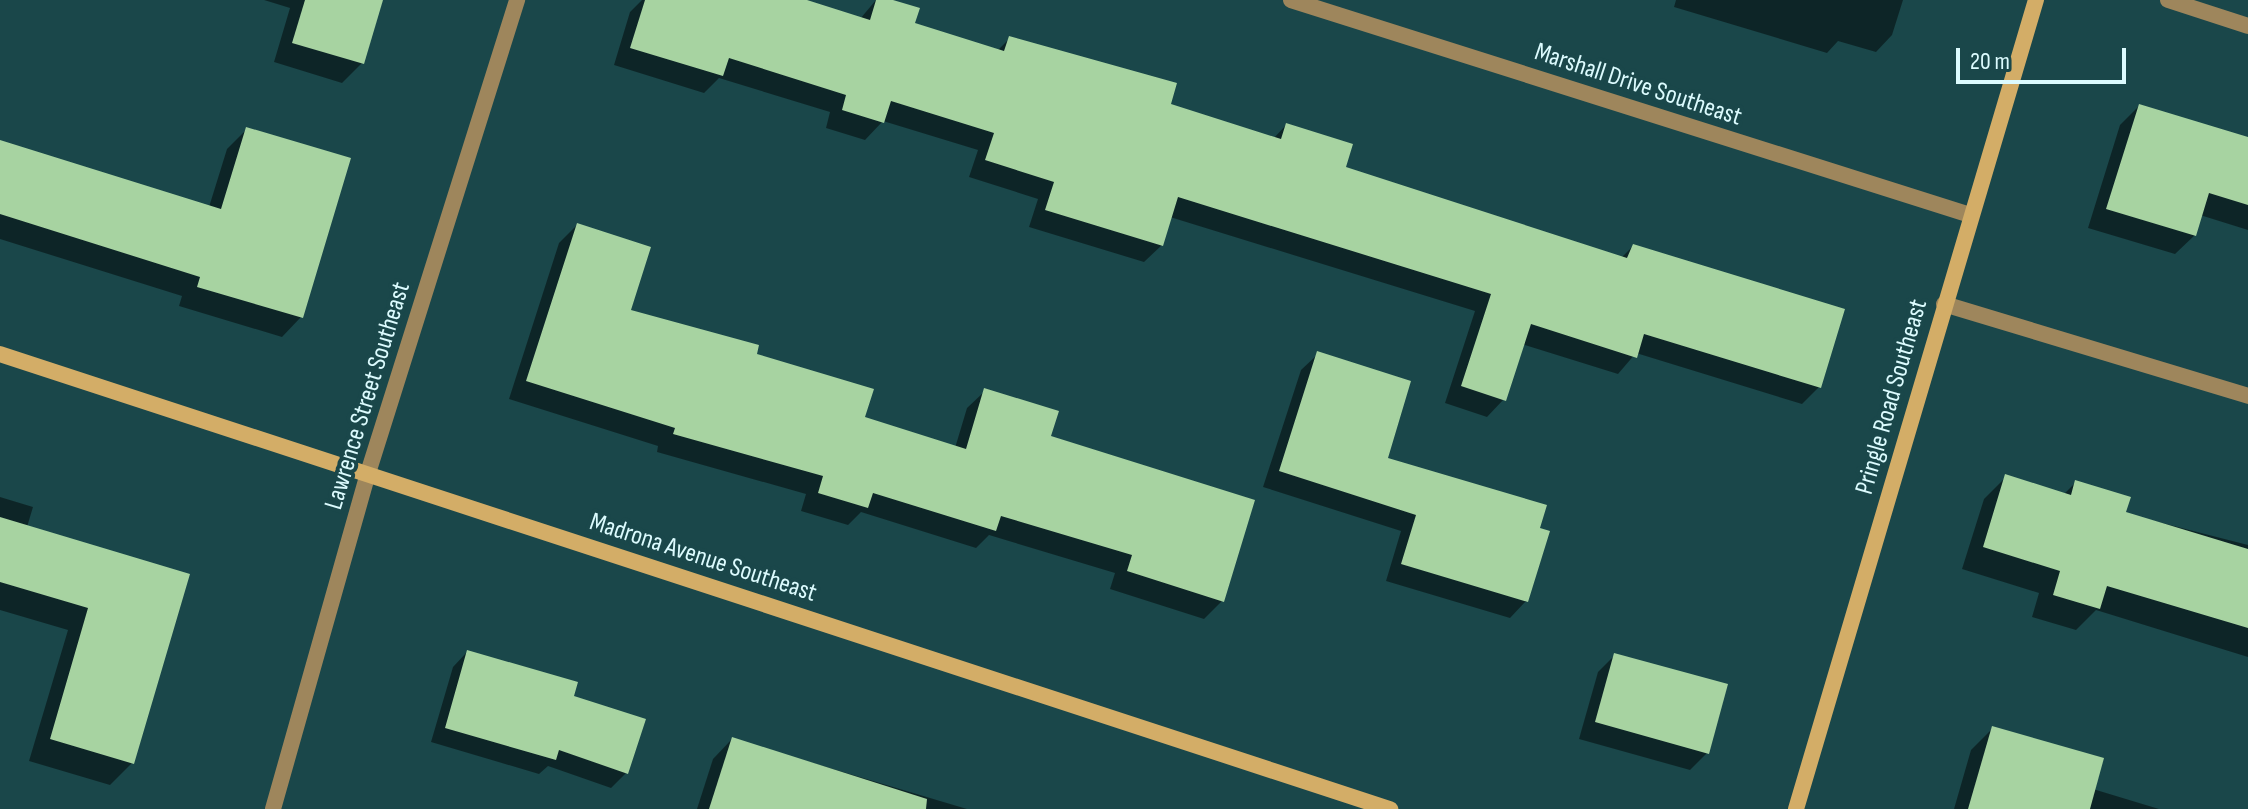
<!DOCTYPE html>
<style>
body{margin:0}
#map{position:relative;width:2248px;height:809px;overflow:hidden;background:#1a474a;font-family:"Sofia Sans Condensed",sans-serif}
div>[style]{position:absolute}
.shadow>*{inset:0;background:#0007}
.building>*{inset:0;background:#a7d3a1}
.service>*{height:16px;margin:-8px;padding:0 8px;transform-origin:8px;border-radius:8px;background:#9e865c}
.minor>*{height:16px;margin:-8px;padding:0 8px;transform-origin:8px;border-radius:8px;background:#9e865c}
.secondary>*{height:16px;margin:-8px;padding:0 8px;transform-origin:8px;border-radius:8px;background:#d3ad67}
span{translate:-50% -50%;white-space:nowrap;text-align:center;line-height:1.15;-webkit-text-stroke:8px #1a474a;paint-order:stroke}
.street-label{font-size:26px;color:#dcfbfe}
.scale{position:absolute;left:1956px;top:48px;width:170px;height:36px;box-sizing:border-box;border:4px solid #dcfbfe;border-top:0;padding-left:10px;font-size:24px;line-height:28px;white-space:nowrap;color:#dcfbfe;-webkit-text-stroke:6px #1a474a;paint-order:stroke}
</style>
<div id="map">
<div class="shadow">
<div style="clip-path:polygon(264px 0,381px 0,362px 63px,342px 83px,274px 62px,290px 8px)"></div>
<div style="clip-path:polygon(642px 0,800px 0,860px 19px,876px 0,887px 0,913px 24px,997px 51px,1010px 38px,1175px 84px,1168px 105px,1273px 139px,1286px 125px,1344px 168px,1621px 258px,1633px 246px,1819px 387px,1802px 404px,1636px 353px,1618px 374px,1522px 344px,1504px 399px,1487px 417px,1445px 403px,1475px 311px,1170px 217px,1162px 245px,1144px 262px,1029px 227px,1038px 199px,969px 177px,978px 150px,883px 121px,865px 140px,826px 128px,830px 112px,719px 78px,704px 93px,614px 65px,630px 12px)"></div>
<div style="clip-path:polygon(1676px 0,1903px 0,1892px 35px,1876px 52px,1838px 41px,1827px 53px,1674px 7px)"></div>
<div style="clip-path:polygon(2139px 106px,2248px 140px,2248px 230px,2200px 215px,2195px 235px,2175px 254px,2088px 228px,2120px 125px)"></div>
<div style="clip-path:polygon(247px 129px,301px 317px,282px 337px,179px 306px,182px 296px,0 239px,0 142px,209px 207px,227px 149px)"></div>
<div style="clip-path:polygon(577px 225px,629px 312px,755px 355px,862px 419px,955px 448px,967px 408px,985px 391px,1048px 437px,1222px 601px,1204px 619px,1110px 589px,1115px 573px,989px 535px,976px 548px,861px 512px,848px 525px,801px 511px,806px 494px,657px 452px,658px 446px,509px 399px,559px 243px)"></div>
<div style="clip-path:polygon(1318px 354px,1385px 459px,1526px 601px,1510px 618px,1386px 581px,1401px 531px,1263px 487px,1301px 370px)"></div>
<div style="clip-path:polygon(2006px 477px,2063px 495px,2076px 482px,2123px 513px,2248px 545px,2248px 657px,2096px 610px,2076px 630px,2032px 617px,2039px 593px,1962px 569px,1984px 499px)"></div>
<div style="clip-path:polygon(0 497px,33px 507px,27px 527px,188px 575px,132px 763px,110px 785px,29px 761px,68px 630px,0 610px)"></div>
<div style="clip-path:polygon(467px 652px,572px 697px,626px 773px,611px 788px,548px 766px,539px 774px,431px 742px,453px 667px)"></div>
<div style="clip-path:polygon(1615px 655px,1707px 753px,1690px 770px,1579px 739px,1598px 672px)"></div>
<div style="clip-path:polygon(1993px 728px,2093px 789px,2159px 809px,1954px 809px,1971px 750px)"></div>
<div style="clip-path:polygon(732px 739px,967px 809px,697px 809px,713px 759px)"></div>
</div>
<div class="building">
<div style="clip-path:polygon(305px 0,383px 0,364px 64px,292px 43px)"></div>
<div style="clip-path:polygon(645px 0,807px 0,870px 20px,876px 0,893px 0,920px 8px,915px 23px,1004px 51px,1009px 36px,1177px 83px,1171px 104px,1281px 139px,1286px 123px,1353px 144px,1346px 167px,1627px 258px,1633px 244px,1845px 309px,1821px 388px,1644px 334px,1637px 358px,1531px 324px,1506px 401px,1461px 386px,1491px 294px,1178px 197px,1163px 246px,1045px 210px,1054px 182px,985px 160px,994px 133px,891px 101px,884px 123px,842px 110px,846px 95px,729px 58px,723px 76px,630px 48px)"></div>
<div style="clip-path:polygon(2139px 104px,2248px 137px,2248px 205px,2209px 193px,2196px 236px,2106px 209px)"></div>
<div style="clip-path:polygon(246px 127px,351px 158px,303px 318px,197px 287px,200px 277px,0 214px,0 140px,221px 209px)"></div>
<div style="clip-path:polygon(577px 223px,651px 247px,631px 310px,759px 345px,757px 354px,874px 389px,865px 417px,966px 449px,984px 388px,1059px 411px,1051px 436px,1255px 500px,1224px 602px,1127px 571px,1132px 555px,1001px 516px,996px 531px,873px 493px,868px 508px,818px 493px,823px 476px,673px 434px,675px 428px,526px 381px)"></div>
<div style="clip-path:polygon(1317px 351px,1411px 381px,1388px 458px,1547px 505px,1540px 528px,1550px 531px,1528px 602px,1401px 564px,1416px 515px,1279px 471px)"></div>
<div style="clip-path:polygon(2005px 474px,2071px 495px,2075px 480px,2131px 497px,2126px 512px,2248px 549px,2248px 628px,2107px 586px,2100px 609px,2053px 595px,2060px 571px,1983px 547px)"></div>
<div style="clip-path:polygon(0 517px,190px 574px,134px 764px,50px 739px,88px 608px,0 582px)"></div>
<div style="clip-path:polygon(467px 650px,578px 682px,574px 696px,646px 719px,628px 774px,559px 750px,556px 760px,445px 728px)"></div>
<div style="clip-path:polygon(1614px 653px,1728px 684px,1709px 754px,1595px 722px)"></div>
<div style="clip-path:polygon(1992px 726px,2104px 758px,2090px 809px,1968px 809px)"></div>
<div style="clip-path:polygon(732px 737px,927px 799px,926px 809px,709px 809px)"></div>
</div>
<div class="service">
<div style="left:2168px;top:0;width:84px;rotate:18deg"></div>
</div>
<div class="minor">
<div style="left:1291px;top:0;width:712px;rotate:17.57deg"></div>
<div style="left:1944px;top:304px;width:318px;rotate:16.8deg"></div>
<div style="left:273px;top:809px;width:349px;rotate:-74.2deg"></div>
<div style="left:368px;top:473px;width:496px;rotate:-72.5deg"></div>
</div>
<div class="secondary">
<div style="left:0;top:354px;width:1463px;rotate:18.13deg"></div>
<div style="left:1796px;top:809px;width:844px;rotate:-73.48deg"></div>
</div>
<div class="street-label">
<span style="left:1638px;top:85px;rotate:18deg">Marshall Drive Southeast</span>
<span style="left:368px;top:396px;rotate:-73deg">Lawrence Street Southeast</span>
<span style="left:1892px;top:397px;rotate:-74deg">Pringle Road Southeast</span>
<span style="left:703px;top:558px;rotate:18deg">Madrona Avenue Southeast</span>
</div>
<div class="scale">20 m</div>
</div>
